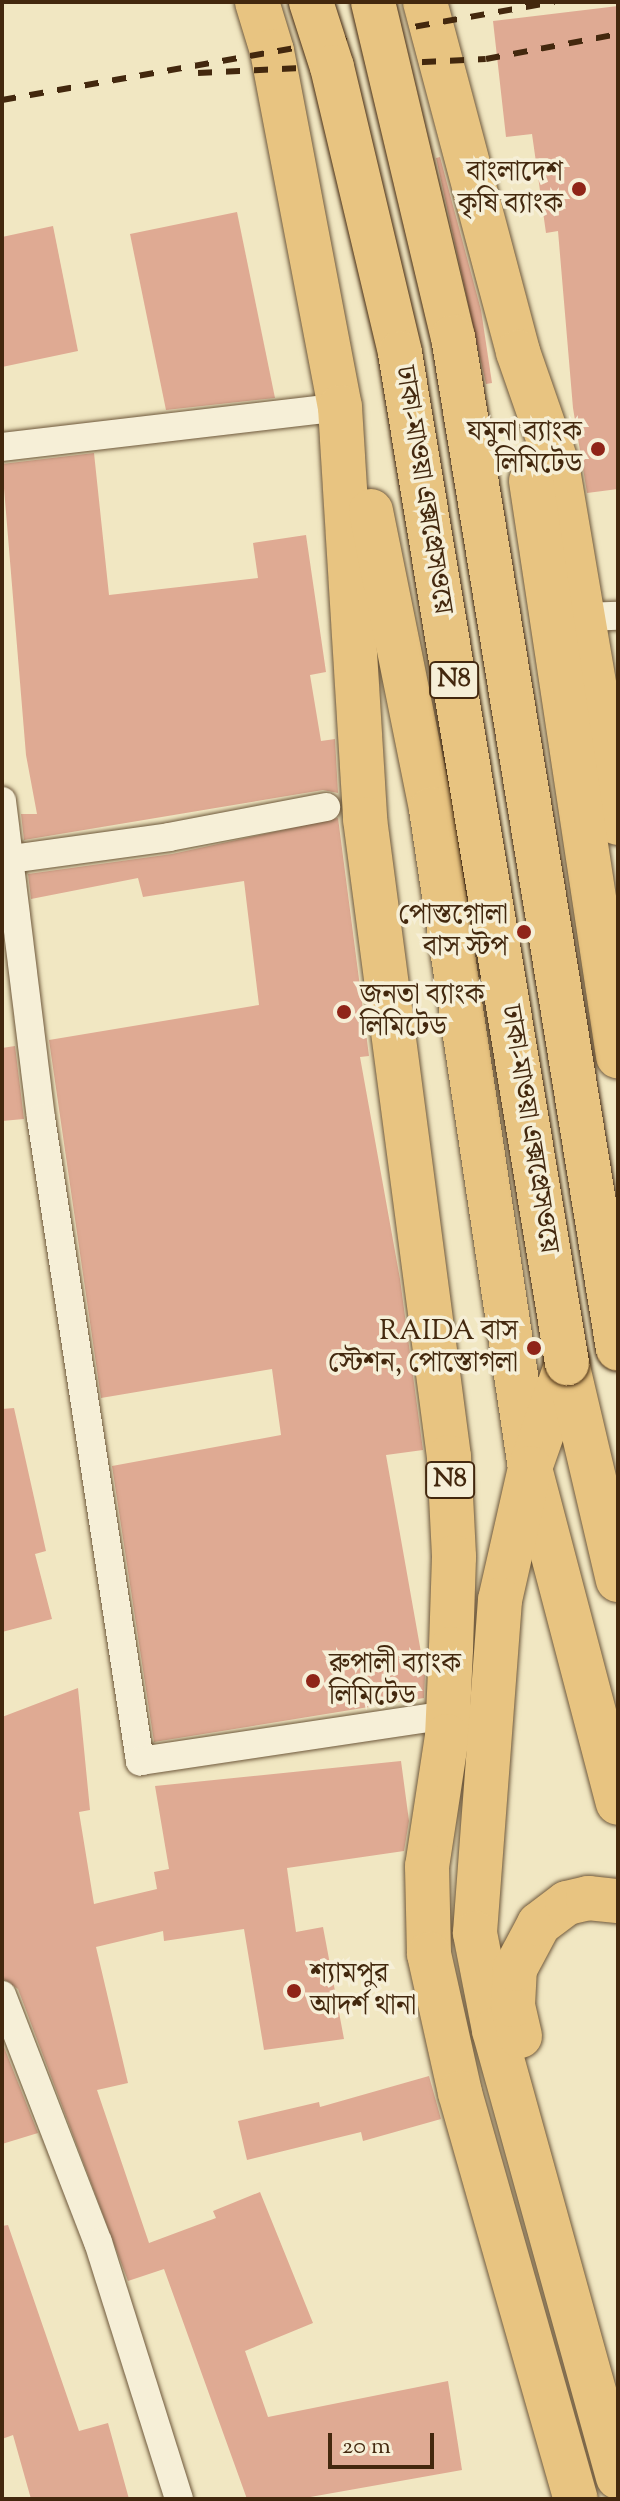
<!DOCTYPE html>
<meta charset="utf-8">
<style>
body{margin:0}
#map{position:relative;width:620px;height:2501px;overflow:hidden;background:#f1e7c2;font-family:"Sorts Mill Goudy","Noto Serif Bengali",serif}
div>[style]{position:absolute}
.building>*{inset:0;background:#dfaa93}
.roads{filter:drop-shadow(0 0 2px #6e583b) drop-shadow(0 0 2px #6e583b)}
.street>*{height:28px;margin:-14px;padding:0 14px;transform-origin:14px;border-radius:14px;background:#f6efd7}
.highway>*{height:44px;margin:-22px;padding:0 22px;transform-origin:22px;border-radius:22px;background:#e8c481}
.rail>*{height:6px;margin-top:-3px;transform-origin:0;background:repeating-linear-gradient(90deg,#43280e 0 14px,transparent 0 28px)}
.bridges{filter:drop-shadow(0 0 2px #43280e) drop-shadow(0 0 2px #43280e)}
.highway-bridge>*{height:44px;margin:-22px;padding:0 22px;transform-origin:22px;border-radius:22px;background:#e8c481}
.dots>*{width:22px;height:22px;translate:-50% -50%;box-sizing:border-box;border:4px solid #f6efd7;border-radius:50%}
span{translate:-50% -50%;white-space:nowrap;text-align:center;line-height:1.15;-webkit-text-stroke:7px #f6efd7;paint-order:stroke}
.shield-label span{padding:2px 6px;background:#f6efd7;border:2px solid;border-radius:6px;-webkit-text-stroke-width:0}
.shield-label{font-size:26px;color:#43280e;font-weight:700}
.poi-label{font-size:28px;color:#43280e}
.right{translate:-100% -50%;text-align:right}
.left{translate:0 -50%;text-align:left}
.street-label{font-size:28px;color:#43280e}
.frame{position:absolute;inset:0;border:4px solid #43280e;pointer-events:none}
.scale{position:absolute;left:328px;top:2433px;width:106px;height:36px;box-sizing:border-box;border:4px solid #43280e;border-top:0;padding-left:10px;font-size:24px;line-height:28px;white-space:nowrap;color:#43280e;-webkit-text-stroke:6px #f6efd7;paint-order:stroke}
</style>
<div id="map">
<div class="building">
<div style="clip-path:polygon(618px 6px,618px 489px,587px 493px,573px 408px,558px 231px,546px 233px,532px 134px,506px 137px,493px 21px)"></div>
<div style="clip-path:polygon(440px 157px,481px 310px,492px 383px,486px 384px,436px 158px)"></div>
<div style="clip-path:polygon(237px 212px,275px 398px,166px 410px,130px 234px)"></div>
<div style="clip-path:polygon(53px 226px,78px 351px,2px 367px,2px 237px)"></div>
<div style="clip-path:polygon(94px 453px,109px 595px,258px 578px,253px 543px,306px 535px,326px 672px,310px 675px,321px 741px,335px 739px,338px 793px,323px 790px,24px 840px,21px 814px,37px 814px,26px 755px,2px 464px)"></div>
<div style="clip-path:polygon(338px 818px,369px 1056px,360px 1057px,400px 1279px,423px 1450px,386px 1455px,425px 1675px,424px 1698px,154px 1742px,112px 1466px,281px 1435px,272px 1369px,101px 1398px,49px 1040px,259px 1005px,244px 881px,143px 897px,138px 878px,31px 899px,28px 874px,172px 854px)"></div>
<div style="clip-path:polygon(15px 1046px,24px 1119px,2px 1121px,2px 1048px)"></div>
<div style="clip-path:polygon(14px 1408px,46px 1551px,35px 1554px,52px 1619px,2px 1632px,2px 1409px)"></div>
<div style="clip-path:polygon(78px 1688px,90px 1810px,79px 1812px,94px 1904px,157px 1889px,154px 1872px,169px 1869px,155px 1786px,401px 1761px,409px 1821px,404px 1851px,287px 1868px,296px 1932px,323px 1927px,344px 2039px,264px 2050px,244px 1929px,164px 1941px,163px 1931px,96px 1947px,128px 2083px,97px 2090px,149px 2243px,216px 2218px,213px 2211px,260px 2192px,313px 2323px,245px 2351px,268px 2417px,448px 2381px,462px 2470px,299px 2499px,247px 2499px,164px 2269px,128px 2281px,18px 1989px,2px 1978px,2px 1717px)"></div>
<div style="clip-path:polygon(2px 2042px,38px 2133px,2px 2144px)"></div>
<div style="clip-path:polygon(429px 2076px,441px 2119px,363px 2141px,361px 2132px,247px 2160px,238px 2121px,319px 2102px,320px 2107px)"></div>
<div style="clip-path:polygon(8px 2225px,79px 2431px,108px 2423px,129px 2499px,31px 2499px,13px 2435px,2px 2439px,2px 2226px)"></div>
</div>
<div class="roads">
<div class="street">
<div style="left:2px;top:447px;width:340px;rotate:-6.7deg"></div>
<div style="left:582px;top:617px;width:36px;rotate:-2deg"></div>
<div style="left:2px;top:801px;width:319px;rotate:83deg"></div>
<div style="left:41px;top:1118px;width:651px;rotate:81.25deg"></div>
<div style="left:140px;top:1761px;width:310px;rotate:-8.5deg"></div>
<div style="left:11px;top:859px;width:160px;rotate:-7.9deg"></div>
<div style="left:169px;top:837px;width:160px;rotate:-10.8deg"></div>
<div style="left:2px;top:1995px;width:265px;rotate:68.8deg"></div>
<div style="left:98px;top:2242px;width:269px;rotate:72.5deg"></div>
</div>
<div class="highway">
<div style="left:257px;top:2px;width:51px;rotate:73deg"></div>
<div style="left:272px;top:51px;width:362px;rotate:79.2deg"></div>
<div style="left:340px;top:407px;width:413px;rotate:86.5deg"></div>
<div style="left:365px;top:819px;width:644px;rotate:82.5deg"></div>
<div style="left:449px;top:1457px;width:100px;rotate:87.1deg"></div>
<div style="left:454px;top:1557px;width:92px;rotate:91.9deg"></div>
<div style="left:451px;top:1649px;width:87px;rotate:92.6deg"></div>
<div style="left:447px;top:1736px;width:132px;rotate:98.7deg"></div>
<div style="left:427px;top:1866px;width:88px;rotate:88.7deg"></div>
<div style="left:429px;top:1954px;width:142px;rotate:77.4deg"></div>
<div style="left:460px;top:2093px;width:422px;rotate:74.1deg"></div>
<div style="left:425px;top:2px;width:362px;rotate:75.1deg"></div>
<div style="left:518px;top:352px;width:119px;rotate:70.8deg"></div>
<div style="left:557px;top:464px;width:364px;rotate:80.4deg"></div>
<div style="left:531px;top:481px;width:582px;rotate:81.4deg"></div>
<div style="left:371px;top:511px;width:304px;rotate:78.6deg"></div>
<div style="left:431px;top:809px;width:666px;rotate:81.46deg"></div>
<div style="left:530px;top:1468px;width:346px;rotate:75.3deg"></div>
<div style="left:567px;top:1363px;width:111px;rotate:109.4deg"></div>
<div style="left:530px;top:1468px;width:135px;rotate:102.8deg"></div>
<div style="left:500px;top:1600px;width:334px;rotate:94.3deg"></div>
<div style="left:475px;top:1933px;width:99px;rotate:78.9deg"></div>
<div style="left:494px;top:2030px;width:464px;rotate:74.5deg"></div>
<div style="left:567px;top:1363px;width:223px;rotate:76.8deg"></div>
<div style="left:520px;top:2036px;width:32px;rotate:-103deg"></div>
<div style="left:513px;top:2005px;width:36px;rotate:-87deg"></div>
<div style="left:515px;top:1969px;width:51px;rotate:-61.9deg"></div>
<div style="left:539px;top:1924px;width:35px;rotate:-37deg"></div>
<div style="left:567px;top:1903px;width:22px;rotate:-13deg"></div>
<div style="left:588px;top:1898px;width:30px;rotate:6deg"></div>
</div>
</div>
<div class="rail">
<div style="left:198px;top:73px;width:288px;rotate:-2.8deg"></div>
<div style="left:486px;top:59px;width:134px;rotate:-10.7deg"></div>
<div style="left:2px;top:100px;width:561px;rotate:-10.07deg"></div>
</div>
<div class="bridges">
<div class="highway-bridge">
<div style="left:311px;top:2px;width:68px;rotate:72.1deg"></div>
<div style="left:332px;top:67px;width:294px;rotate:76.6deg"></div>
<div style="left:400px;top:353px;width:1024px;rotate:80.61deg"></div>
<div style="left:373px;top:2px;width:344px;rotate:76.6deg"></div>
<div style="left:453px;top:337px;width:1025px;rotate:80.74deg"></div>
</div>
</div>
<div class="dots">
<div style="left:579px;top:189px;background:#8f2418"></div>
<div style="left:598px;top:449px;background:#8f2418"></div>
<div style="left:524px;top:932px;background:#8f2418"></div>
<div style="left:344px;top:1012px;background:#8f2418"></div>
<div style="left:534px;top:1348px;background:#8f2418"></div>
<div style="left:313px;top:1681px;background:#8f2418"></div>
<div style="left:294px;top:1991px;background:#8f2418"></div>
</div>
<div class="shield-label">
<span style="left:454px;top:680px">N8</span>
<span style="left:450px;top:1480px">N8</span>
</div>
<div class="poi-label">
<span class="right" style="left:563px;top:189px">বাংলাদেশ<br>কৃষি ব্যাংক</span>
<span class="right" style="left:582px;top:449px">যমুনা ব্যাংক<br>লিমিটেড</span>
<span class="right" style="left:508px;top:932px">পোস্তগোলা<br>বাস স্টপ</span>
<span class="left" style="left:360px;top:1012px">জনতা ব্যাংক<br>লিমিটেড</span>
<span class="right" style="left:518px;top:1348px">RAIDA বাস<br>স্টেশন, পোস্তোগলা</span>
<span class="left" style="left:329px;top:1681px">রুপালী ব্যাংক<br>লিমিটেড</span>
<span class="left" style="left:310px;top:1991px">শ্যামপুর<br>আদর্শ থানা</span>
</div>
<div class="street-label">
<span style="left:423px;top:490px;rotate:81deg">ঢাকা-মাওয়া এক্সপ্রেসওয়ে</span>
<span style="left:529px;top:1129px;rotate:81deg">ঢাকা-মাওয়া এক্সপ্রেসওয়ে</span>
</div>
<div class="frame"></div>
<div class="scale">20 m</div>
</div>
